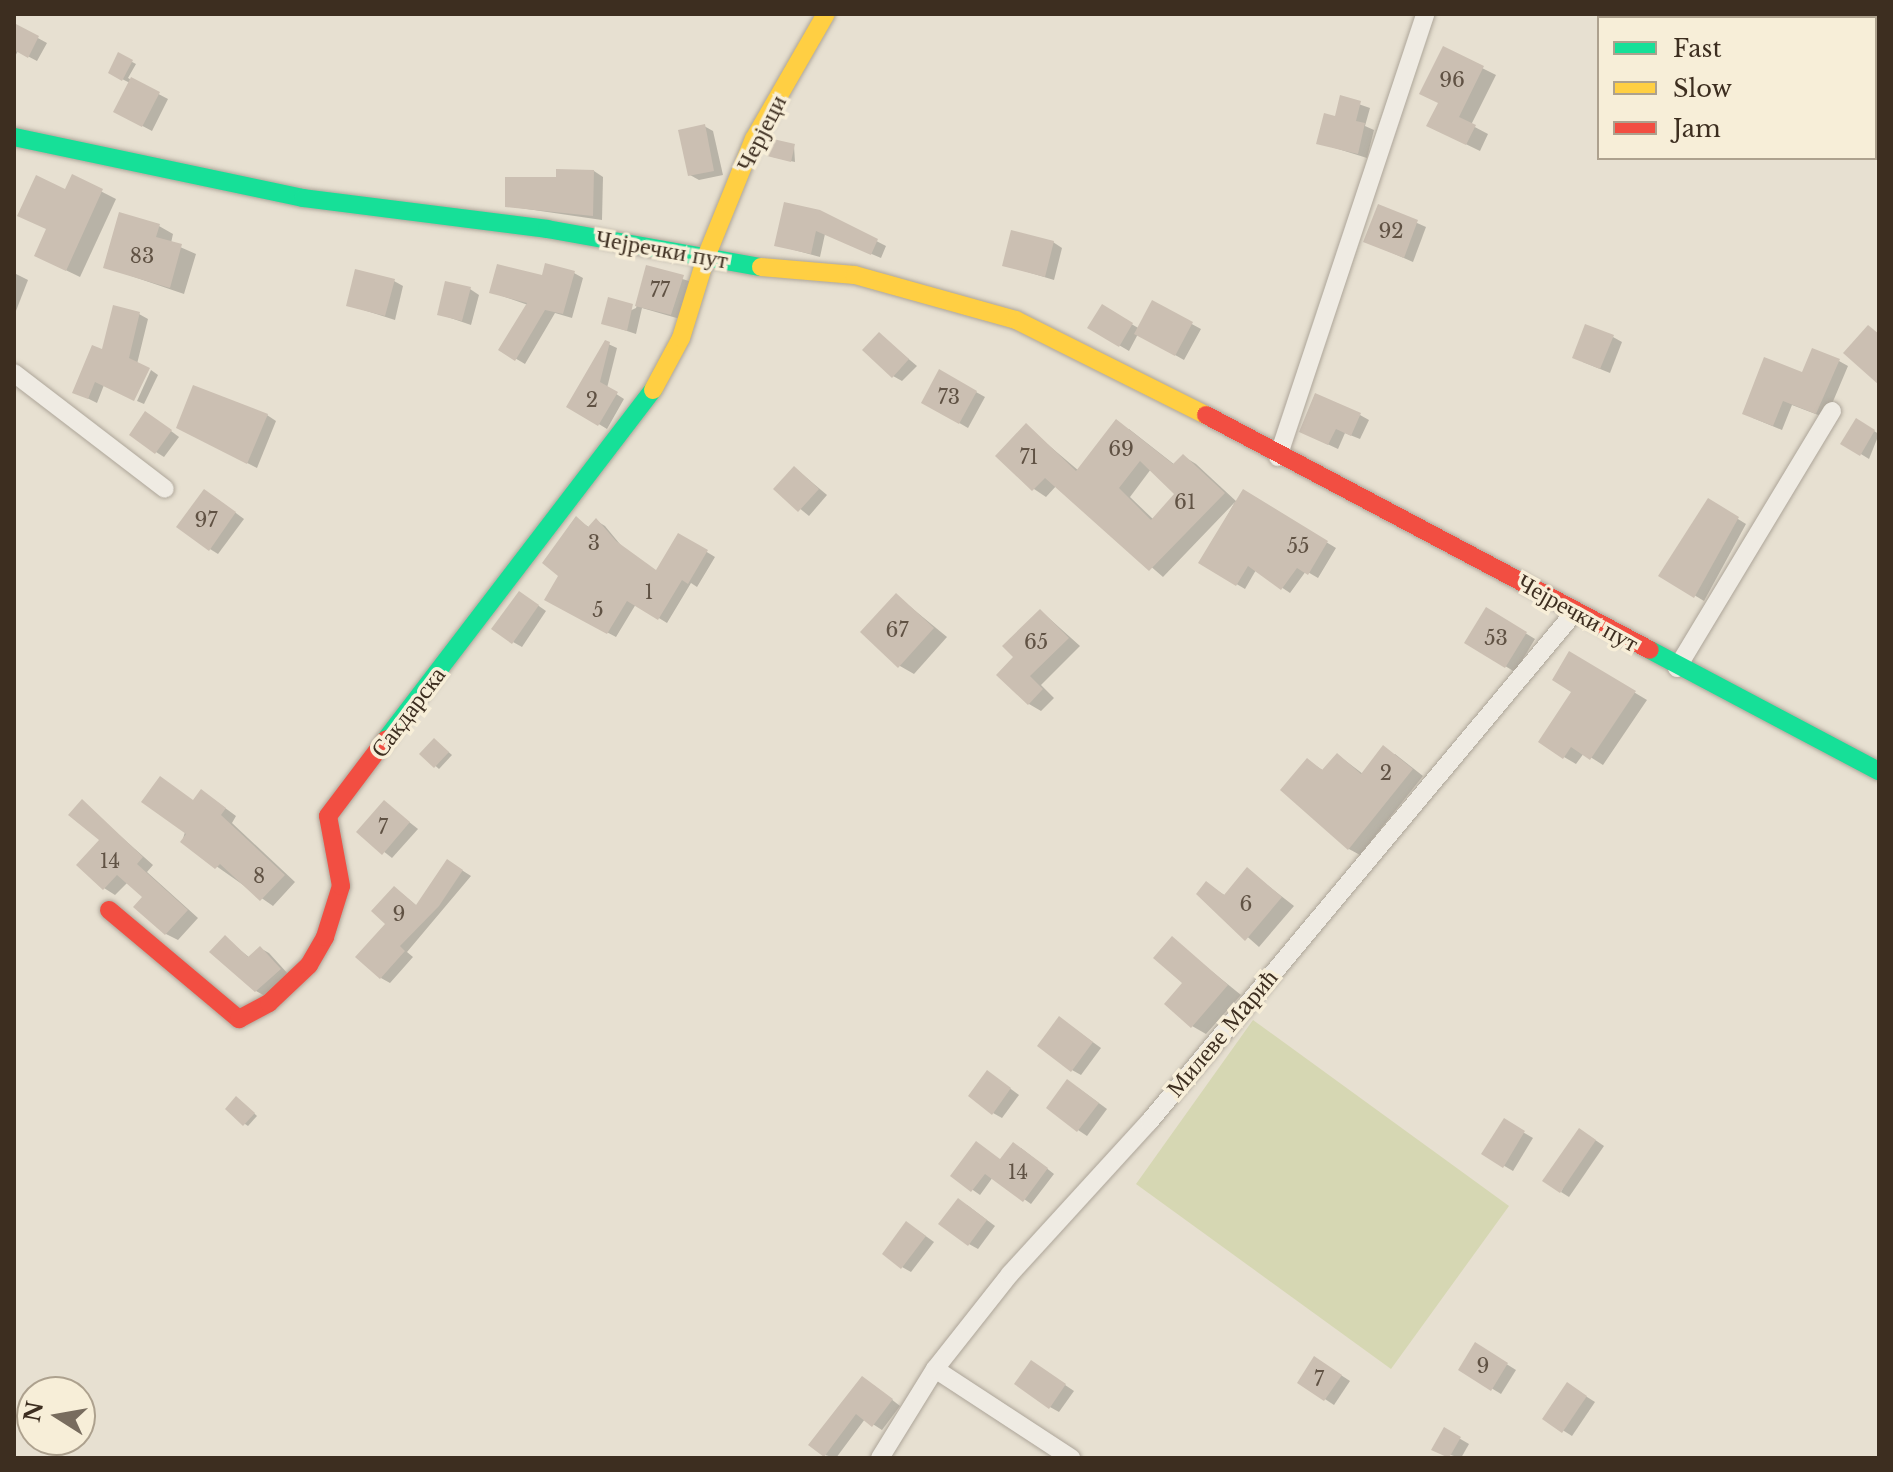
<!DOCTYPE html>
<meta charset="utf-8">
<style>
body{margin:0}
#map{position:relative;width:1893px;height:1472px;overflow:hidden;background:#e7e0d1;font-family:"Libre Baskerville",serif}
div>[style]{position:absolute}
.green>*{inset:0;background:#d6d7b3}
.shadow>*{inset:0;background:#0003}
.building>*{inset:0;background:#cbbfb2}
.roads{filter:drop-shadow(0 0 2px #ada599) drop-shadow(0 0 2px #ada599)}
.street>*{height:18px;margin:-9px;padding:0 9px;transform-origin:9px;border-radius:9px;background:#efebe3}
.fast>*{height:18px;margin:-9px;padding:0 9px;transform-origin:9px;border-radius:9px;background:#16e098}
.slow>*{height:18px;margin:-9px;padding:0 9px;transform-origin:9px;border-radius:9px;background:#ffcf43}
.jam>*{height:18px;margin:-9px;padding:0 9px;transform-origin:9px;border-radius:9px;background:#f24e42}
span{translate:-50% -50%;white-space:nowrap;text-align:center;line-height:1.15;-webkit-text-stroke:7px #f7eed8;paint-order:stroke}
.number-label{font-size:20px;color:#605244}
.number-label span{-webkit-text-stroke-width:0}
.street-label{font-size:24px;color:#3d2e20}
.frame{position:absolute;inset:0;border:16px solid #3d2e20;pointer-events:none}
.legend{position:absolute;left:1597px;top:16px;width:280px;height:144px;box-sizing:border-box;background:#f7eed8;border:2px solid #ada18e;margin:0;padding:10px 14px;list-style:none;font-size:24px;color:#3d2e20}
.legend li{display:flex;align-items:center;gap:16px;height:40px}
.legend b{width:40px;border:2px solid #ada18e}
.north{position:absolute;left:16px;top:1376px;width:80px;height:80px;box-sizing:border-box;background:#f7eed8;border:2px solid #ada18e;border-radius:50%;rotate:281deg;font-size:22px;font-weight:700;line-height:32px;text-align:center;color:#3d2e20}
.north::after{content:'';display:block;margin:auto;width:28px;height:36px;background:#786c5e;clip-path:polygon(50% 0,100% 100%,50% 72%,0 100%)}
</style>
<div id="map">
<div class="green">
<div style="clip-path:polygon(1253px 1020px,1509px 1206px,1391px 1369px,1136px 1184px)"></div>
</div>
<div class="shadow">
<div style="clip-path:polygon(14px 25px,47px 43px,37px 61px,18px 51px,14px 58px)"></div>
<div style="clip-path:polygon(1444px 49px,1496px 75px,1471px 125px,1488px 134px,1480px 151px,1441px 132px)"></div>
<div style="clip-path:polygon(119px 55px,136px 64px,128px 78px,168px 99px,152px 131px,116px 112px,130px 83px,110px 73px)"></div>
<div style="clip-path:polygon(1341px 98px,1370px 108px,1365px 126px,1374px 130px,1367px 158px,1319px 143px,1336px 118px)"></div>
<div style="clip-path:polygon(704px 126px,713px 131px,723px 175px,699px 180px,690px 175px)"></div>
<div style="clip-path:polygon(794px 146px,795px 162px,773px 157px)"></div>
<div style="clip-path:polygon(594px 171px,603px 177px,602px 220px,507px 206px,558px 179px)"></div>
<div style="clip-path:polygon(73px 177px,116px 199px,80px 277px,51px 263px,48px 230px)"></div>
<div style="clip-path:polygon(1379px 206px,1426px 227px,1413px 262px,1365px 241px)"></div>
<div style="clip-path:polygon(820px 212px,886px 246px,881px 258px,825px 234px,820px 257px,776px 245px)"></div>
<div style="clip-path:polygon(159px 226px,173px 234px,171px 243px,196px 254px,184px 294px,105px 267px)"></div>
<div style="clip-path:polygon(1053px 242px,1062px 248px,1054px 280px,1004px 265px)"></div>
<div style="clip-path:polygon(647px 268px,692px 282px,680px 319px,642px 308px,636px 334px,603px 323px,636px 308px)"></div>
<div style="clip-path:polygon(14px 273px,28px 280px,14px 316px)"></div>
<div style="clip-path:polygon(574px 273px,583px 278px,572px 318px,555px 313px,525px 364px,501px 350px,528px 305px,491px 292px)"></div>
<div style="clip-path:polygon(394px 281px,403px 286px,395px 320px,348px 305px)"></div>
<div style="clip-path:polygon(470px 289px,479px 295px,471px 325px,439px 314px)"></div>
<div style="clip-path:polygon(1153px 303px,1201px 329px,1184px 360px,1138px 334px,1129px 351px,1090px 328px,1102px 307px,1140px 329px)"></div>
<div style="clip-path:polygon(139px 314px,148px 319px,137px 364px,104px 385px,97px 403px,75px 392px)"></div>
<div style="clip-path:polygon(879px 334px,917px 366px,902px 381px,893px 376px)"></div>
<div style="clip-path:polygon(1613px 337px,1622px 342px,1610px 373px,1583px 362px)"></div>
<div style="clip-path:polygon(606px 343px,617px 348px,607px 388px,624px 399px,607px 429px,569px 406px)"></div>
<div style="clip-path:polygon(1839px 361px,1848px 366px,1826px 418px,1792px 405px,1782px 430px,1753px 418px,1803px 375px)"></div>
<div style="clip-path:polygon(151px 370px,158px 375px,144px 404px,137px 401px)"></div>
<div style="clip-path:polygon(940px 372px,985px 397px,968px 428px,923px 402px)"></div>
<div style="clip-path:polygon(267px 415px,276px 421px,257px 468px,187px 432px)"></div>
<div style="clip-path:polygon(1360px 415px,1369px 420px,1360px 439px,1345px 433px,1338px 449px,1310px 436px)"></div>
<div style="clip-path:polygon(155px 419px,179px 437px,164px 457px,156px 452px)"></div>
<div style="clip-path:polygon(1857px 421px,1879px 434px,1869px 459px,1843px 443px)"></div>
<div style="clip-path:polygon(evenodd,1026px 426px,1079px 471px,1129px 429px,1175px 465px,1183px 456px,1196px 464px,1237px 502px,1243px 492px,1336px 548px,1318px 578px,1306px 571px,1290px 593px,1256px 570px,1245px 589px,1201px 563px,1235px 502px,1163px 577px,1057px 485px,1046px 497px,1034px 489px,1026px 426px,1151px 469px,1177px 494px,1154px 520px,1130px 497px,1151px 469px)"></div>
<div style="clip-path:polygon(795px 468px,827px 495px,809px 516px,776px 489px)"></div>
<div style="clip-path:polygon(213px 496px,244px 519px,218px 554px,210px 549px)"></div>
<div style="clip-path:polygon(1709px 501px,1746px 524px,1704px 601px,1661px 575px)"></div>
<div style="clip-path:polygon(577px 519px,590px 528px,597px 521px,605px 526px,624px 549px,657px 572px,679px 535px,715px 557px,697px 587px,691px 583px,667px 623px,636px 604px,616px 637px,546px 600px,561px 575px)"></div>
<div style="clip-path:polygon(896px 595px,947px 637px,914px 674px,900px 666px)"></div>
<div style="clip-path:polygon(529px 599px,546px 611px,522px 647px,513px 642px)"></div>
<div style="clip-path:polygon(1487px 610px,1535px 639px,1515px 672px,1467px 643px)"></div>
<div style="clip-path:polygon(1041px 611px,1080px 646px,1041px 685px,1054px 698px,1041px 711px,1029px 704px,1016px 657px)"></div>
<div style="clip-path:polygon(1570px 654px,1647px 700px,1603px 765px,1584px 753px,1576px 764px,1564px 757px,1574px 691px)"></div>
<div style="clip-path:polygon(438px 743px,452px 755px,439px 769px,422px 754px)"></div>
<div style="clip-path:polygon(1395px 754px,1423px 776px,1360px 855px,1349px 849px,1307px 760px,1324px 771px,1338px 755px,1363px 774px)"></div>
<div style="clip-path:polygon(213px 799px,236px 816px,232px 823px,295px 882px,273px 906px,182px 842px,194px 802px)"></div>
<div style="clip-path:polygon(82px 802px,153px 865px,147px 872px,198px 918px,178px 940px,166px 934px,145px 897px,128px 882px,115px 895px,104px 888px,102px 840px)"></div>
<div style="clip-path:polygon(384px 802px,418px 829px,392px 858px,359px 832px)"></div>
<div style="clip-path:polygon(457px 867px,471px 876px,407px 952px,413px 957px,390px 983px,381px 978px,395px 888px,417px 906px)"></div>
<div style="clip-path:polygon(1248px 870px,1294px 906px,1259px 947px,1199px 894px,1207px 884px,1226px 896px)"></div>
<div style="clip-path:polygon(225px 938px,250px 958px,260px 948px,269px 953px,289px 975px,265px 996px,256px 991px)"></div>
<div style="clip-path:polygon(1172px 939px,1241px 995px,1206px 1034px,1192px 1026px)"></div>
<div style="clip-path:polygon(1068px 1024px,1101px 1048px,1081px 1075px,1072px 1070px)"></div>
<div style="clip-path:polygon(996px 1078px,1019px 1095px,1002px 1118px,993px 1113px)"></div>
<div style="clip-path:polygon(1077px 1087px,1107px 1109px,1087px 1136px,1078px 1130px)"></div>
<div style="clip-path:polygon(240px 1101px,257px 1116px,248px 1126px,245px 1124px)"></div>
<div style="clip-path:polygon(1504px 1121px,1533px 1138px,1513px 1171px,1484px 1154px)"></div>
<div style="clip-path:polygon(1588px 1135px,1604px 1146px,1569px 1197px,1561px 1192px)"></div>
<div style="clip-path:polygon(1021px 1148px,1054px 1174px,1031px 1204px,993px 1177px,980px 1195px,953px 1176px,1001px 1161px)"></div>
<div style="clip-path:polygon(967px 1205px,995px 1226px,978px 1249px,969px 1244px)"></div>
<div style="clip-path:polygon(916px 1229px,934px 1242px,911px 1272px,902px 1267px)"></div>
<div style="clip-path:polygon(1476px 1345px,1516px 1370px,1501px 1394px,1460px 1369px)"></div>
<div style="clip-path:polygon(1324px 1364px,1350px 1381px,1334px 1405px,1299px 1382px)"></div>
<div style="clip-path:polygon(1040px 1368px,1074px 1391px,1059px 1412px,1050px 1407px)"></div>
<div style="clip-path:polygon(872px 1384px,900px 1406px,882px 1430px,865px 1419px,836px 1458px,825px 1455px)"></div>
<div style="clip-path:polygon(1576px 1390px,1595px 1402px,1572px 1436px,1545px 1419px)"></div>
<div style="clip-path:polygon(1445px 1430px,1469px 1444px,1461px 1458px,1433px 1450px)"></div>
</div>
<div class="building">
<div style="clip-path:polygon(14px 23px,39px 36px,28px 58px,14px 50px)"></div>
<div style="clip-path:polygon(1443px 46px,1484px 66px,1459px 117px,1476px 125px,1466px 145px,1426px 126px,1438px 103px,1419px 94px)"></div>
<div style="clip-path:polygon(118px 52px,133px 60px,122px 81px,108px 73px)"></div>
<div style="clip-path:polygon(131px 77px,160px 92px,142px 127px,113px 112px)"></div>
<div style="clip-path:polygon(1340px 95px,1361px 101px,1356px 121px,1365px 123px,1358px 154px,1316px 144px,1324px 113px,1335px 116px)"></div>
<div style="clip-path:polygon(705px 124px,714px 171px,688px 176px,678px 130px)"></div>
<div style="clip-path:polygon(773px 139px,795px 144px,791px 162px,767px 156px)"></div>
<div style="clip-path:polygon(556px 169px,594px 170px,593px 216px,505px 207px,505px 177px,556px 177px)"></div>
<div style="clip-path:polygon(72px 174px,103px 189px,66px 271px,34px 256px,46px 229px,17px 216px,36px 175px,65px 189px)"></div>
<div style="clip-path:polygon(784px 202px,820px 210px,878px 239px,871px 255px,816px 231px,811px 254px,774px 246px)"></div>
<div style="clip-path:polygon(1378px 204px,1418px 220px,1404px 258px,1363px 242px)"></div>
<div style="clip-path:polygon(119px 212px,160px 224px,156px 237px,182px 244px,170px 288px,103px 268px)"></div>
<div style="clip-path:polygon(1011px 230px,1054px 241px,1045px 277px,1002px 266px)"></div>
<div style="clip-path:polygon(545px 263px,575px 271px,563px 314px,545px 310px,515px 361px,498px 350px,527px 303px,489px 293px,497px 264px,542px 275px)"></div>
<div style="clip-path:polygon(646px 265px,684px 275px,671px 315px,635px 306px)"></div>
<div style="clip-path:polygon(355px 269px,395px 279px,385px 316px,346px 306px)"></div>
<div style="clip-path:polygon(445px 281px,471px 287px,462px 321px,437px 315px)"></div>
<div style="clip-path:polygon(608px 297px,633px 304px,627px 331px,601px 324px)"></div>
<div style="clip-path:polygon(1152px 300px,1193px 322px,1175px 356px,1134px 334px)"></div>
<div style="clip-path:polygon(1102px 304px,1133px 323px,1119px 347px,1087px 328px)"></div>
<div style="clip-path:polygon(113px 305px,140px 312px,129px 358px,150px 368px,134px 401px,95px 382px,88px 399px,72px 393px,92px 345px,102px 349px)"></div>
<div style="clip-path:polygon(1585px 324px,1614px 335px,1600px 369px,1572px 358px)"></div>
<div style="clip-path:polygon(1868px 325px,1879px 334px,1879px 385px,1843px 353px)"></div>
<div style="clip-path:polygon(879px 332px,909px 359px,892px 378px,862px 350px)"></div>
<div style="clip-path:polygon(605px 340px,610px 342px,600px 382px,618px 392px,598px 426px,566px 407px)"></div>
<div style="clip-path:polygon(1812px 348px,1840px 359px,1816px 414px,1783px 401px,1773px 426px,1742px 414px,1764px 357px,1802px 372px)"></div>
<div style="clip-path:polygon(939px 369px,977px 391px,959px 424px,921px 403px)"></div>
<div style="clip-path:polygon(193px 385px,268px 414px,247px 464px,176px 428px)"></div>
<div style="clip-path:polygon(1315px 393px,1361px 413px,1351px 436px,1336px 429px,1328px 445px,1299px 432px)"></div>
<div style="clip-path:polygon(145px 411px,172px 430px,155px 454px,129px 435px)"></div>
<div style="clip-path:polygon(1856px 418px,1875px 430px,1860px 456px,1840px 444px)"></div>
<div style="clip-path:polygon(evenodd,1116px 419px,1173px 464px,1183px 454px,1225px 493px,1149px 571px,1045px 478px,1032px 491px,995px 456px,1026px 423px,1076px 471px,1116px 419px,1140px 461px,1174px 494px,1151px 520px,1119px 488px,1140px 461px)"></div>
<div style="clip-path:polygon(794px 466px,819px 489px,798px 512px,773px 489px)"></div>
<div style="clip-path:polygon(204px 489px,236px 512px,209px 551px,176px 527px)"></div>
<div style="clip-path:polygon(1243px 489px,1328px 541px,1308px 575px,1297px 568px,1281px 590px,1248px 566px,1236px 586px,1198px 563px)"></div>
<div style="clip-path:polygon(1708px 498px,1739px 517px,1694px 598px,1658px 576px)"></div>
<div style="clip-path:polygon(576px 516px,588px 527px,596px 518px,616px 541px,656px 570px,678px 533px,708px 550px,688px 584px,682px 580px,658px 620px,627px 601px,607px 634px,544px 600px,558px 576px,542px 563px)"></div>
<div style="clip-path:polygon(519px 591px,539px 605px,512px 644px,491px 629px)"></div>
<div style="clip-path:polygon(896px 593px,934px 628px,898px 668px,860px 632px)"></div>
<div style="clip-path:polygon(1486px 607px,1527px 632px,1505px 668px,1464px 643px)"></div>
<div style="clip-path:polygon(1040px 609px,1069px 638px,1030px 676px,1043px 689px,1028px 705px,996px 675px,1013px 657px,1002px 646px)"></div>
<div style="clip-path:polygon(1569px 651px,1636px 691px,1590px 760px,1571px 747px,1563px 759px,1538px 742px,1571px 692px,1552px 680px)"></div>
<div style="clip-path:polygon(434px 738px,449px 752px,434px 768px,419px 754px)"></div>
<div style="clip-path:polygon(1383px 745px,1413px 769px,1348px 850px,1280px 790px,1307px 758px,1322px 770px,1337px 753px,1361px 774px)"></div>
<div style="clip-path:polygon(160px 776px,193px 800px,201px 789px,226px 808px,221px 815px,285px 875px,260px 901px,220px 864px,215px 869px,180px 842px,186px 834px,141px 802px)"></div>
<div style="clip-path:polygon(82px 799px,143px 857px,137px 864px,188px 910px,165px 935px,133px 907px,142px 897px,117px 875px,103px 890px,76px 865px,99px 840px,68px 815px)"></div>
<div style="clip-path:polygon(384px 800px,410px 822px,382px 855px,356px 832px)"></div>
<div style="clip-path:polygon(447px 859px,463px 870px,439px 906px,400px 946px,405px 951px,380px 979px,355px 957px,385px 924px,371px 911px,394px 886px,416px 905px)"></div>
<div style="clip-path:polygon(1247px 867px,1282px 897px,1245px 941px,1196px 894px,1206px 881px,1224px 895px)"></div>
<div style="clip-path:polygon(225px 935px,248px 957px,260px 946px,281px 969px,255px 992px,209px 952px)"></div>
<div style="clip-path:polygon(1172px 936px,1228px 985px,1191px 1028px,1164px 1004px,1182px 983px,1153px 958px)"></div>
<div style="clip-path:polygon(1059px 1016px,1093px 1042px,1071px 1072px,1037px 1046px)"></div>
<div style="clip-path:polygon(987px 1070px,1011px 1088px,992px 1115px,968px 1096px)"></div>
<div style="clip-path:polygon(1067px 1079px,1099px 1103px,1077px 1132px,1046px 1108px)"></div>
<div style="clip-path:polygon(236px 1096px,255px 1113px,243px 1126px,225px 1109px)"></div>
<div style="clip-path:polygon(1504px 1118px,1525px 1131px,1503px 1168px,1481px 1154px)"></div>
<div style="clip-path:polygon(1579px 1128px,1596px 1140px,1560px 1193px,1542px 1181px)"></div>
<div style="clip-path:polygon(976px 1141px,1000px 1159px,1013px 1142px,1048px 1168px,1023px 1202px,985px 1174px,971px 1192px,950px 1176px)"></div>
<div style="clip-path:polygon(958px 1198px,987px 1220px,968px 1246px,938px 1224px)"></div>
<div style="clip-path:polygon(906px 1221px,926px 1236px,901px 1269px,882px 1254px)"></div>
<div style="clip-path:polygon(1475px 1342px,1508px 1363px,1491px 1391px,1458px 1370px)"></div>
<div style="clip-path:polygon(1314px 1356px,1342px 1375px,1324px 1401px,1297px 1383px)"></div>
<div style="clip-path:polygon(1031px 1360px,1066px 1384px,1049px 1409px,1014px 1384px)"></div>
<div style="clip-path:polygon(862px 1376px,893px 1399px,872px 1427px,856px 1414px,824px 1457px,808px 1445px)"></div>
<div style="clip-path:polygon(1567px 1382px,1587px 1396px,1562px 1433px,1542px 1419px)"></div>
<div style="clip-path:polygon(1444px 1427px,1461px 1437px,1449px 1458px,1431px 1450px)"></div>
</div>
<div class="roads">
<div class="street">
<div style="left:14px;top:373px;width:190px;rotate:37.5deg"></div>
<div style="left:1278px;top:457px;width:467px;rotate:-71.6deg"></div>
<div style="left:1677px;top:668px;width:300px;rotate:-58.9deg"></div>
<div style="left:935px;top:1369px;width:163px;rotate:33.2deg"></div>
<div style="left:880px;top:1458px;width:105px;rotate:-58.3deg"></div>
<div style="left:935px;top:1369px;width:121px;rotate:-51.7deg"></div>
<div style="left:1010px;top:1274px;width:206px;rotate:-47.6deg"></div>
<div style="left:1149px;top:1122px;width:663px;rotate:-50.14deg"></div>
</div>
<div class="fast">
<div style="left:14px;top:137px;width:295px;rotate:11.9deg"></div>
<div style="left:303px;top:198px;width:246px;rotate:7.2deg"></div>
<div style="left:547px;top:229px;width:217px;rotate:10.1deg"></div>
<div style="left:1650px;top:650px;width:259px;rotate:27.9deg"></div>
<div style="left:386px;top:739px;width:439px;rotate:-52.6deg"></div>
</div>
<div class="slow">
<div style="left:761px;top:267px;width:94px;rotate:4.9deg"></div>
<div style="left:855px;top:275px;width:167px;rotate:15.6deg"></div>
<div style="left:1016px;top:320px;width:212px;rotate:26.6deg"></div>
<div style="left:653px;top:390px;width:59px;rotate:-61.7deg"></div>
<div style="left:681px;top:338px;width:85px;rotate:-72.8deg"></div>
<div style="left:706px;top:257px;width:127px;rotate:-67.9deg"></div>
<div style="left:754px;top:139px;width:144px;rotate:-60.1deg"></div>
</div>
<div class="jam">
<div style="left:1206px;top:415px;width:502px;rotate:27.89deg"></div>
<div style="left:109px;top:910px;width:170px;rotate:40deg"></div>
<div style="left:239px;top:1019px;width:34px;rotate:-28deg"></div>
<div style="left:269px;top:1003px;width:55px;rotate:-43.5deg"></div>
<div style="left:309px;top:965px;width:32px;rotate:-60deg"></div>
<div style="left:325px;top:937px;width:53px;rotate:-72.6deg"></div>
<div style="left:341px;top:886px;width:71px;rotate:-100.5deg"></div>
<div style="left:328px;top:816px;width:96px;rotate:-53deg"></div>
</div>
</div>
<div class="number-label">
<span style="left:1452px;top:80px">96</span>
<span style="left:1391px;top:231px">92</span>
<span style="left:142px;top:256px">83</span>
<span style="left:660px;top:290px">77</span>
<span style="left:949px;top:397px">73</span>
<span style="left:592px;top:400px">2</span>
<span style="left:1121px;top:449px">69</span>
<span style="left:1029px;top:457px">71</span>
<span style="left:1185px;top:502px">61</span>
<span style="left:206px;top:520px">97</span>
<span style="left:594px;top:543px">3</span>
<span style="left:1298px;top:546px">55</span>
<span style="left:649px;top:592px">1</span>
<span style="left:598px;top:610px">5</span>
<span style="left:897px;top:630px">67</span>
<span style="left:1496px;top:638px">53</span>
<span style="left:1036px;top:642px">65</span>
<span style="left:1386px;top:773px">2</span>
<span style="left:383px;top:827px">7</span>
<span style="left:110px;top:861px">14</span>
<span style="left:259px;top:876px">8</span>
<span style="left:1246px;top:904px">6</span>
<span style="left:399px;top:914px">9</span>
<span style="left:1018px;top:1172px">14</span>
<span style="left:1483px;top:1366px">9</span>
<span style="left:1319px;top:1379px">7</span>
</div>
<div class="street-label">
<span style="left:761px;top:133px;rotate:-63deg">Черјеци</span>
<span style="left:662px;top:249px;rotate:10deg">Чејречки пут</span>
<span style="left:1578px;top:613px;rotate:29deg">Чејречки пут</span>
<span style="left:408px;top:712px;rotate:-53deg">Сакдарска</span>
<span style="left:1222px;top:1033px;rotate:-50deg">Милеве Мaрић</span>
</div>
<div class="frame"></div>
<ul class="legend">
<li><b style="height:10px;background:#16e098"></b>Fast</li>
<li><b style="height:10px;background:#ffcf43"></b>Slow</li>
<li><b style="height:10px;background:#f24e42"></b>Jam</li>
</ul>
<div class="north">N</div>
</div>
